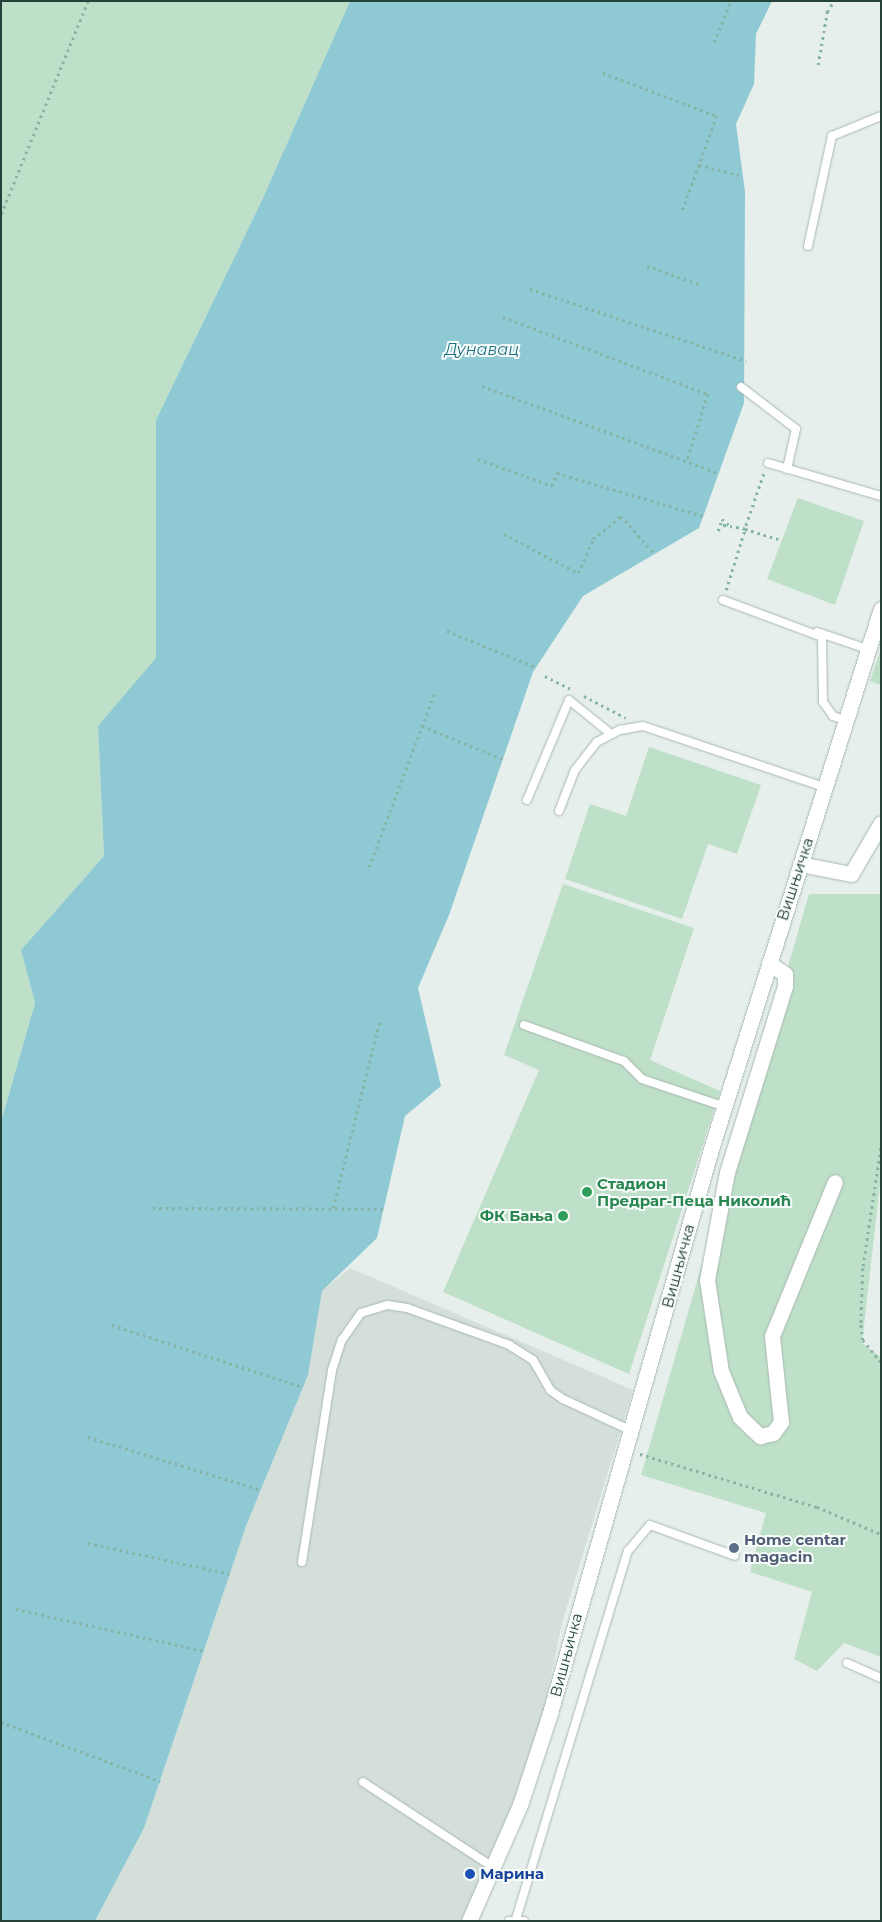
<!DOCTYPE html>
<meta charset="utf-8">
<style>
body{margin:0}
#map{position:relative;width:882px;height:1922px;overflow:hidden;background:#e6efeb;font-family:Montserrat,sans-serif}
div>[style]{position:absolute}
.built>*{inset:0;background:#d4dfda}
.green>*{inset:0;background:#bfe0c8}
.water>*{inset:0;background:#8ec9d4}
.path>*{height:2.5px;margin-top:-1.25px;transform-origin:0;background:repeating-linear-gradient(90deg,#86b3a5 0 2.5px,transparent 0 6.5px)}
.roads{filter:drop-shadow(0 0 1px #a8b8b2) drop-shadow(0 0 1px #a8b8b2)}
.service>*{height:8px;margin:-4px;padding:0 4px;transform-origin:4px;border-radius:4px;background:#fff}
.minor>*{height:15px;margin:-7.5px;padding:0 7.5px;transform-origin:7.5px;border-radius:7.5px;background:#fff}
.tertiary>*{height:15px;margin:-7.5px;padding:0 7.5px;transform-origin:7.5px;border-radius:7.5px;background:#fff}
.dots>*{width:14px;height:14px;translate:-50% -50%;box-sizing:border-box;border:2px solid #f7fbf9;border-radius:50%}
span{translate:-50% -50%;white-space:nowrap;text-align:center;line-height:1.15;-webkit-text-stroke:4px #f7fbf9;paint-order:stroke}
.street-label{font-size:15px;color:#24423a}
.leisure-label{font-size:15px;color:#27864d;font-weight:700}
.left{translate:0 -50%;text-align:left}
.right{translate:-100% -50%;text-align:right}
.service-label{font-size:15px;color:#4e5e75;font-weight:700}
.transit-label{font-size:15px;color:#164399;font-weight:700}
.water-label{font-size:16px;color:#1c6f80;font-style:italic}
.frame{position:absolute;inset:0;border:2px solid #24423a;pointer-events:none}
</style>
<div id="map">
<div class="built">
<div style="clip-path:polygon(350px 1268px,633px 1390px,562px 1623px,543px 1715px,499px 1846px,465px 1921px,95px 1921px,144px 1828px,246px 1526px,308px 1375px,322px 1291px)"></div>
</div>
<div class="green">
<div style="clip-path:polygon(1px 1px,350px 1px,263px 198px,156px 420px,156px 659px,98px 726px,104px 856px,21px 950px,35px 1003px,1px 1122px)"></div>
<div style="clip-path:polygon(798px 498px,864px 521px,835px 605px,767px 579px)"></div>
<div style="clip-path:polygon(881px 649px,881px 685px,870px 681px)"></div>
<div style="clip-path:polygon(649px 747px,761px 785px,737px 854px,708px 844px,682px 919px,565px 879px,590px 804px,626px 816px)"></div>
<div style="clip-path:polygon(563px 884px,694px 928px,650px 1060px,720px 1091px,629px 1374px,443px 1292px,539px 1070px,504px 1055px)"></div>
<div style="clip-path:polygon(809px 894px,881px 894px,881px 1176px,862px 1343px,881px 1357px,881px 1657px,844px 1643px,817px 1671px,794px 1659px,812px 1592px,750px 1572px,766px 1513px,641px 1475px)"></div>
</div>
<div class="water">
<div style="clip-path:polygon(350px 1px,772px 1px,756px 34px,754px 84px,736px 124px,745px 192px,744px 403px,699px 528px,583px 596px,533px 672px,449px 915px,418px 988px,441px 1086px,405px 1116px,377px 1238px,322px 1291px,308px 1375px,246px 1526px,144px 1828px,95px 1921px,1px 1921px,1px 1122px,35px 1003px,21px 950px,104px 856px,98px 726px,156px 658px,156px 420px,263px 198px)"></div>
</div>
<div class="path">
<div style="left:714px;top:42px;width:44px;rotate:-67.5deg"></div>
<div style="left:818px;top:65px;width:54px;rotate:-80.4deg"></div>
<div style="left:827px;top:12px;width:13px;rotate:-58deg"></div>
<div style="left:603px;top:73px;width:122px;rotate:20.7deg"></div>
<div style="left:717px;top:116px;width:102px;rotate:110deg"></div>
<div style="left:699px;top:165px;width:45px;rotate:14deg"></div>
<div style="left:1px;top:214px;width:230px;rotate:-67.8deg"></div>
<div style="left:647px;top:266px;width:57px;rotate:19.4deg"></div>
<div style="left:530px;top:289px;width:228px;rotate:18.4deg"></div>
<div style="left:503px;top:317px;width:219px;rotate:20.6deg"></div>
<div style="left:708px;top:394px;width:70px;rotate:107.4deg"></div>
<div style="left:482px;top:386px;width:252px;rotate:20.2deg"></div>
<div style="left:478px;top:459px;width:79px;rotate:20deg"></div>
<div style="left:552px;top:486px;width:14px;rotate:-69deg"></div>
<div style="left:557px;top:473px;width:152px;rotate:16.4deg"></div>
<div style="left:764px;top:474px;width:58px;rotate:109.1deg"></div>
<div style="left:745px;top:529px;width:39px;rotate:17deg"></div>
<div style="left:718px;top:531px;width:6px;rotate:-72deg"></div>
<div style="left:504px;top:534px;width:84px;rotate:27.8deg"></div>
<div style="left:578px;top:573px;width:37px;rotate:-66deg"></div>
<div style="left:593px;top:539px;width:36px;rotate:-39deg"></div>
<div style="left:621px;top:516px;width:51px;rotate:48.2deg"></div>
<div style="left:726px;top:590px;width:64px;rotate:-72.7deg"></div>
<div style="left:745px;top:529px;width:25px;rotate:-171deg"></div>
<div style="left:720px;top:525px;width:6px;rotate:-72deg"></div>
<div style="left:722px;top:519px;width:9px;rotate:41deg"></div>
<div style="left:447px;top:631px;width:95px;rotate:22.2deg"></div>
<div style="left:545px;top:676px;width:28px;rotate:27deg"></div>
<div style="left:584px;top:696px;width:47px;rotate:27.6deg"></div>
<div style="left:422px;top:726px;width:87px;rotate:22.2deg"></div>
<div style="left:369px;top:867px;width:185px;rotate:-69.4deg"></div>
<div style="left:881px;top:1148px;width:121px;rotate:98.5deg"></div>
<div style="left:863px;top:1268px;width:57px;rotate:92deg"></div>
<div style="left:861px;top:1325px;width:15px;rotate:82deg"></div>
<div style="left:863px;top:1340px;width:28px;rotate:51deg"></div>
<div style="left:153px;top:1208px;width:230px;rotate:0.2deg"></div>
<div style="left:333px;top:1208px;width:195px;rotate:-76deg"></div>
<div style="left:112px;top:1325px;width:201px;rotate:18deg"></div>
<div style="left:88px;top:1437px;width:181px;rotate:17deg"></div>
<div style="left:640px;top:1454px;width:185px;rotate:16.7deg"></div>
<div style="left:817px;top:1507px;width:69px;rotate:22.9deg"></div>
<div style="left:88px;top:1543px;width:145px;rotate:12.3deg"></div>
<div style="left:16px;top:1609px;width:193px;rotate:12.6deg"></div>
<div style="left:1px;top:1722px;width:170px;rotate:20.4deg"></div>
</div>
<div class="roads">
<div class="service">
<div style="left:808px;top:246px;width:113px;rotate:-77.7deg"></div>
<div style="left:832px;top:136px;width:53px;rotate:-22.2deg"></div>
<div style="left:741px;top:387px;width:69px;rotate:37.4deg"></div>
<div style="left:796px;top:429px;width:41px;rotate:102.7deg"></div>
<div style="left:768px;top:463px;width:118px;rotate:16.3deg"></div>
<div style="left:723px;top:600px;width:106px;rotate:20.5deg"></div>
<div style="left:822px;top:637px;width:65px;rotate:89.1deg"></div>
<div style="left:823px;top:702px;width:17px;rotate:54deg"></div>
<div style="left:833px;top:716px;width:12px;rotate:20deg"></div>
<div style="left:817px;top:632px;width:53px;rotate:18.8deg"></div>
<div style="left:527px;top:800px;width:108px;rotate:-67.2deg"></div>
<div style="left:569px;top:700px;width:54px;rotate:39deg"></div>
<div style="left:559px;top:811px;width:44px;rotate:-68.7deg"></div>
<div style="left:575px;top:770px;width:36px;rotate:-52deg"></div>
<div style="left:597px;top:742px;width:26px;rotate:-28deg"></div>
<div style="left:620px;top:730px;width:23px;rotate:-10deg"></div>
<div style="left:643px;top:726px;width:191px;rotate:18.6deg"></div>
<div style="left:524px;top:1025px;width:106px;rotate:19.8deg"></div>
<div style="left:624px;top:1061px;width:25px;rotate:45deg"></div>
<div style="left:642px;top:1079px;width:88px;rotate:18.6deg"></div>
<div style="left:302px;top:1562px;width:194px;rotate:-81.1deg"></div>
<div style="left:332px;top:1370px;width:32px;rotate:-72deg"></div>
<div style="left:342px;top:1340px;width:33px;rotate:-55deg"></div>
<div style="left:361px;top:1313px;width:28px;rotate:-17deg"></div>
<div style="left:388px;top:1305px;width:19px;rotate:9deg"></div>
<div style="left:407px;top:1308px;width:109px;rotate:19.9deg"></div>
<div style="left:509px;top:1345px;width:28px;rotate:32deg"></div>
<div style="left:533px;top:1360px;width:34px;rotate:60deg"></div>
<div style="left:550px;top:1390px;width:16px;rotate:35deg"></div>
<div style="left:563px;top:1399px;width:76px;rotate:24.9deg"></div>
<div style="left:847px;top:1663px;width:37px;rotate:24deg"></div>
<div style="left:363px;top:1782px;width:155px;rotate:33.2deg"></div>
<div style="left:516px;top:1919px;width:385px;rotate:-73.1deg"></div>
<div style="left:628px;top:1551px;width:34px;rotate:-50deg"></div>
<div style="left:650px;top:1525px;width:90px;rotate:20deg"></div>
<div style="left:509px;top:1921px;width:15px"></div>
</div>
<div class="minor">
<div style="left:800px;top:864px;width:52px;rotate:11.1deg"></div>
<div style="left:851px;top:874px;width:59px;rotate:-59.5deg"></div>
<div style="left:769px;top:963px;width:19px;rotate:35deg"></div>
<div style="left:785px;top:974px;width:12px;rotate:90deg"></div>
<div style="left:785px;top:986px;width:195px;rotate:107.3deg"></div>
<div style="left:727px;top:1172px;width:110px;rotate:100.5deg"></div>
<div style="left:707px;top:1280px;width:92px;rotate:81.3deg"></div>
<div style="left:721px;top:1371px;width:50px;rotate:67.6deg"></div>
<div style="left:740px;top:1417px;width:28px;rotate:44deg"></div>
<div style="left:760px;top:1436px;width:13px;rotate:-13deg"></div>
<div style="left:773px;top:1433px;width:14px;rotate:-54deg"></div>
<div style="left:781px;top:1422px;width:86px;rotate:-96deg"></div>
<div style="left:772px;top:1336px;width:166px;rotate:-67.8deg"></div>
</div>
<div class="tertiary">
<div style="left:469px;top:1921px;width:127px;rotate:-66.3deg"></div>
<div style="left:520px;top:1805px;width:97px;rotate:-71.9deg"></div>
<div style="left:550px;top:1713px;width:587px;rotate:-74.07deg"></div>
<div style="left:711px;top:1149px;width:566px;rotate:-72.53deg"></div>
</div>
</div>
<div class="dots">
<div style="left:587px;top:1192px;background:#2e9e5b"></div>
<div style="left:563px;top:1216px;background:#2e9e5b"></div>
<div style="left:734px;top:1548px;background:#5c6f8a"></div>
<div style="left:470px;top:1874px;background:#1a4fb4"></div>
</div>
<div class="street-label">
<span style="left:795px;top:879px;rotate:-72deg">Вишњичка</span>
<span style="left:678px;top:1266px;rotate:-75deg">Вишњичка</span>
<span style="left:566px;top:1655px;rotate:-75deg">Вишњичка</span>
</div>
<div class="leisure-label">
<span class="left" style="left:597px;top:1192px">Стадион<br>Предраг-Пеца Николић</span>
<span class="right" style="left:553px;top:1216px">ФК Бања</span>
</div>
<div class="service-label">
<span class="left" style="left:744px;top:1548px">Home centar<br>magacin</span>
</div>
<div class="transit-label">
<span class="left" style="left:480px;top:1874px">Марина</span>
</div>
<div class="water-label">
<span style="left:482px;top:350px">Дунавац</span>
</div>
<div class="frame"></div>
</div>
